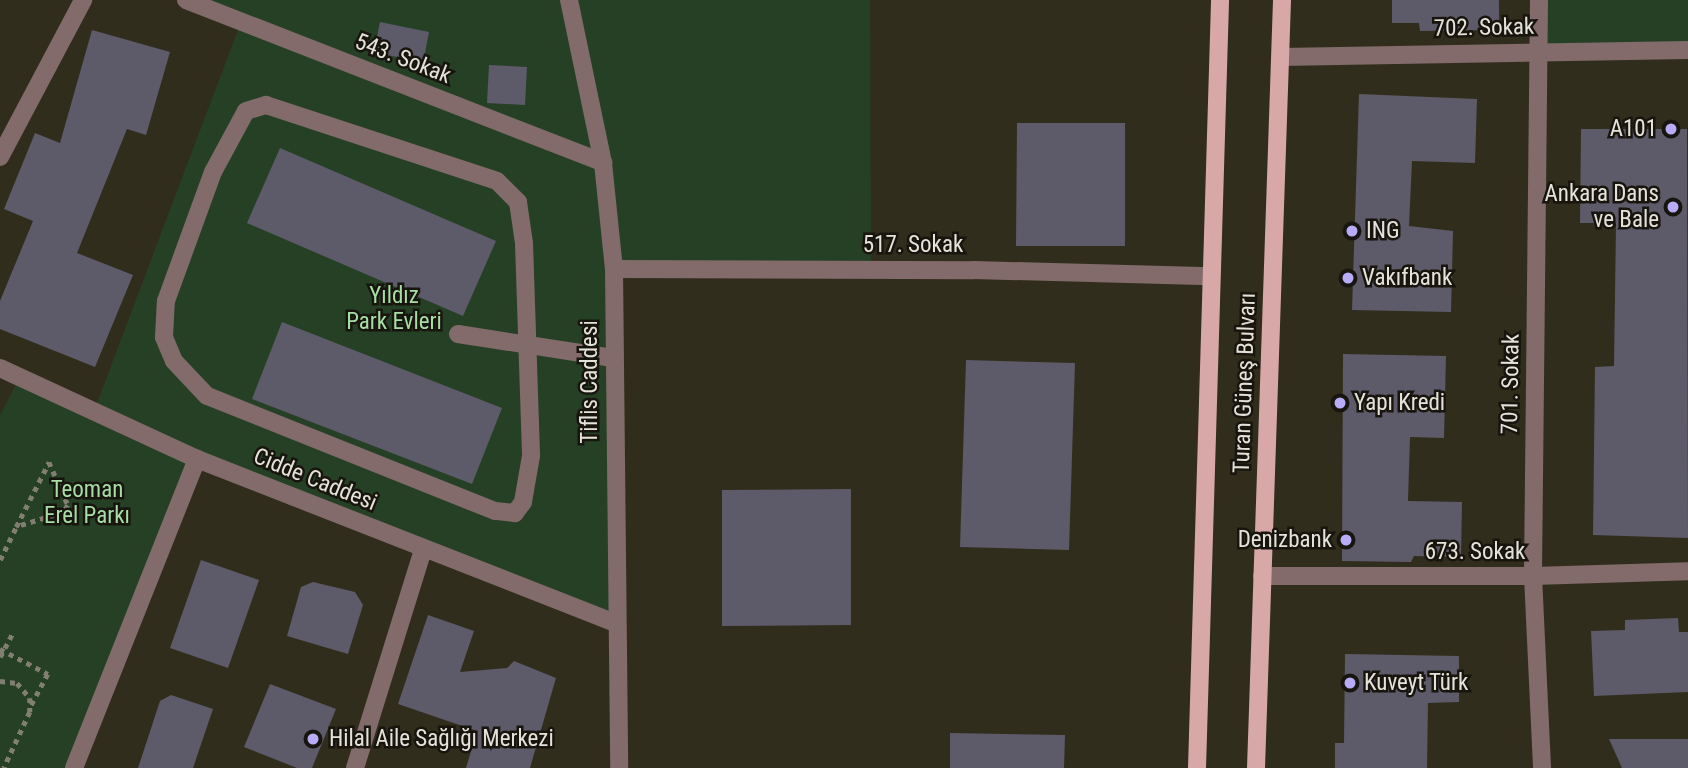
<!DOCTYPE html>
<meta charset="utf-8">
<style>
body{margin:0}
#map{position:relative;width:1688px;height:768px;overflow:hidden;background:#312d1d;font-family:"Roboto Condensed",sans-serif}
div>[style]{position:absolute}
.green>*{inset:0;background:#264026}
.building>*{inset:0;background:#5d5a6a}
.path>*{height:4.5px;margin-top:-2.25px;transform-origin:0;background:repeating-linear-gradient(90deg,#827f72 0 5px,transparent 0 10px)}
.minor>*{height:18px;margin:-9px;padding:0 9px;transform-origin:9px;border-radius:9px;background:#826b6a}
.major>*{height:18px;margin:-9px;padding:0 9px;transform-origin:9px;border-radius:9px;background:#d8a8a8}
.dots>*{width:19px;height:19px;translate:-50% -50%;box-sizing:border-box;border:4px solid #17150e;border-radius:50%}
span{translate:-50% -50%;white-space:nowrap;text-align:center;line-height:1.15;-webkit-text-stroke:5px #17150e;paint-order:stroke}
.street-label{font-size:23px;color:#e5e3d9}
.poi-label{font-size:23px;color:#e5e3d9}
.right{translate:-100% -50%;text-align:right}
.left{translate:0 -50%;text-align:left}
.park-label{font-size:23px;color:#a6dea5}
</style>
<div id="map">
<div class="green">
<div style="clip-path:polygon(186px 0,870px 0,871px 269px,614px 270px,617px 624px,197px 459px,74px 768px,0 768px,0 415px,20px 377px,94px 411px,241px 22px)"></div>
<div style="clip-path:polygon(1539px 0,1688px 0,1688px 50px,1540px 51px)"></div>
</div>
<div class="building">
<div style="clip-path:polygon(1392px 0,1499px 0,1499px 24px,1487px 24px,1488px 30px,1420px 31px,1419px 23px,1392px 23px)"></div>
<div style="clip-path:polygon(380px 22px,429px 32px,423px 63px,374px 52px)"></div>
<div style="clip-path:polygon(92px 30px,170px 52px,146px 135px,127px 129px,77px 253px,133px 275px,95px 367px,0 329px,0 301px,33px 221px,4px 209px,35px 133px,60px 143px)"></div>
<div style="clip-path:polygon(489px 65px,527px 67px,525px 105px,487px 103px)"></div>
<div style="clip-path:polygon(1359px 94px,1477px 99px,1475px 163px,1412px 161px,1409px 226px,1453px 231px,1451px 312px,1352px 310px)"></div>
<div style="clip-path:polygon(1017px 123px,1125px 123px,1125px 246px,1016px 246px)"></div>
<div style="clip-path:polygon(1581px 129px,1687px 129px,1688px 538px,1593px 535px,1595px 367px,1614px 366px,1616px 223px,1580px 223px)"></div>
<div style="clip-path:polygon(280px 148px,496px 241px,463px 316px,247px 223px)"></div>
<div style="clip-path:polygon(282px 322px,502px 408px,472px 484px,252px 399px)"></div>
<div style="clip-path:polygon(1343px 354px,1446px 356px,1444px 438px,1410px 437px,1408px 501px,1462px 502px,1461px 557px,1414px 556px,1411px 562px,1342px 561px)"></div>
<div style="clip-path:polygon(966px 360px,1075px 363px,1069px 550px,960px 547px)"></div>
<div style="clip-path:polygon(851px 489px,851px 625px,722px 626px,722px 490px)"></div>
<div style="clip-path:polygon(201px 560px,259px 580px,228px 668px,170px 648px)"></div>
<div style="clip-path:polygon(313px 582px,355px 592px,363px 605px,348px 654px,287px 636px,301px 587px)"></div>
<div style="clip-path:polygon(428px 615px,474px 631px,460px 672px,507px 668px,514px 661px,556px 678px,530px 768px,466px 768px,477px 731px,398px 704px)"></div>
<div style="clip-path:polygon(1678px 618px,1679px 632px,1688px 632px,1688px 692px,1594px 696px,1591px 631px,1625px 630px,1625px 620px)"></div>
<div style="clip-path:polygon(1345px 654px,1459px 656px,1459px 702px,1428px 703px,1427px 768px,1335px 768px,1335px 743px,1344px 743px)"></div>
<div style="clip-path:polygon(270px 684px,336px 709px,312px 768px,297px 768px,244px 747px)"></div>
<div style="clip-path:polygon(171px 695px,213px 709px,193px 768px,138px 768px,160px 701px)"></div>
<div style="clip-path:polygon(950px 733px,1065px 735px,1064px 768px,950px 768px)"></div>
<div style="clip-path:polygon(1609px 739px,1688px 739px,1688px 768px,1622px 768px)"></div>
</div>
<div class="path">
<div style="left:0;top:560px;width:37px;rotate:-64deg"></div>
<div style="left:16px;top:527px;width:73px;rotate:-63.1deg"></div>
<div style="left:49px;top:462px;width:47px;rotate:66.2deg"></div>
<div style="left:68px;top:505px;width:8px;rotate:120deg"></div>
<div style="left:64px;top:512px;width:50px;rotate:162.6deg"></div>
<div style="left:0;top:649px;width:54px;rotate:27.5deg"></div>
<div style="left:48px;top:674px;width:36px;rotate:118deg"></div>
<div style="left:0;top:657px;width:26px;rotate:-62deg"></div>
<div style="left:0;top:681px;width:17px;rotate:7deg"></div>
<div style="left:17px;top:683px;width:20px;rotate:49deg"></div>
<div style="left:30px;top:698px;width:14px;rotate:90deg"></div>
<div style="left:30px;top:712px;width:62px;rotate:114.9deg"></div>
</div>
<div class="minor">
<div style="left:186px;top:0;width:448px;rotate:21.3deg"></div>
<div style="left:569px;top:0;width:167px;rotate:78.2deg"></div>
<div style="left:603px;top:163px;width:107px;rotate:84.1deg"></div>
<div style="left:614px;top:269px;width:499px;rotate:89.4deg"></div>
<div style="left:1539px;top:0;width:576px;rotate:90.6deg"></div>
<div style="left:1533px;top:576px;width:192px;rotate:87.3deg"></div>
<div style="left:1281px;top:57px;width:407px;rotate:-1deg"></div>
<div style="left:266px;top:105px;width:243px;rotate:18.2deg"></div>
<div style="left:497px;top:181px;width:30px;rotate:45deg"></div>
<div style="left:518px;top:202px;width:41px;rotate:81.7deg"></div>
<div style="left:524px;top:243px;width:213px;rotate:88.1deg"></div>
<div style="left:531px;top:456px;width:47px;rotate:99.9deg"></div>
<div style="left:523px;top:502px;width:14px;rotate:126deg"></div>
<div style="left:515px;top:513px;width:20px;rotate:-174deg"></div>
<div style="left:495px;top:511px;width:310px;rotate:-158.2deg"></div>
<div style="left:207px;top:396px;width:48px;rotate:-133.3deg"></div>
<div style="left:174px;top:361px;width:26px;rotate:-113deg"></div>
<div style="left:164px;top:337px;width:36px;rotate:-87deg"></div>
<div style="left:166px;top:301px;width:137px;rotate:-70deg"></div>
<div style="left:213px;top:172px;width:69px;rotate:-61.6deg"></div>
<div style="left:246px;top:111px;width:21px;rotate:-17deg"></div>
<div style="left:0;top:157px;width:178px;rotate:-62.1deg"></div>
<div style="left:614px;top:269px;width:360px;rotate:0.2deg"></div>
<div style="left:974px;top:270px;width:237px;rotate:1.5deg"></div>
<div style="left:458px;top:334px;width:157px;rotate:8.8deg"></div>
<div style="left:0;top:368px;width:217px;rotate:24.8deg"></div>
<div style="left:197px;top:459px;width:451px;rotate:21.4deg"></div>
<div style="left:1262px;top:576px;width:271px"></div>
<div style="left:1533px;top:576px;width:155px;rotate:-1.8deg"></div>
<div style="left:74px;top:768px;width:333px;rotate:-68.3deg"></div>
<div style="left:355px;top:768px;width:228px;rotate:-72.7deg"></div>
</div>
<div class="major">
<div style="left:1197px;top:768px;width:768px;rotate:-88.28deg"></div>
<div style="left:1256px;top:768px;width:768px;rotate:-88.06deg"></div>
</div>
<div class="dots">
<div style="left:1671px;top:129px;background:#b8abf7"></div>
<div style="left:1673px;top:207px;background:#b8abf7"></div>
<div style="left:1352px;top:231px;background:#b8abf7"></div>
<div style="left:1348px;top:278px;background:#b8abf7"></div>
<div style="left:1340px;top:403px;background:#b8abf7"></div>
<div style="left:1346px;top:540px;background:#b8abf7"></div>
<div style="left:1350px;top:683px;background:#b8abf7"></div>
<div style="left:313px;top:739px;background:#b8abf7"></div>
</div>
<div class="street-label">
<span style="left:1484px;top:28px;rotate:-1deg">702. Sokak</span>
<span style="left:403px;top:59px;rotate:21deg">543. Sokak</span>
<span style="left:913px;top:245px">517. Sokak</span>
<span style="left:590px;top:382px;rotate:-90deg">Tiflis Caddesi</span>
<span style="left:1245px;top:383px;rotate:-88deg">Turan Güneş Bulvarı</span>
<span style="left:1511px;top:384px;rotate:-89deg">701. Sokak</span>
<span style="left:315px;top:480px;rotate:22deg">Cidde Caddesi</span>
<span style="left:1475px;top:552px">673. Sokak</span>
</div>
<div class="poi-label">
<span class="right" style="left:1657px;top:129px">A101</span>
<span class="right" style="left:1659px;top:207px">Ankara Dans<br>ve Bale</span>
<span class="left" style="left:1366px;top:231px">ING</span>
<span class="left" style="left:1362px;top:278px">Vakıfbank</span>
<span class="left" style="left:1354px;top:403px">Yapı Kredi</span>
<span class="right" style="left:1332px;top:540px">Denizbank</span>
<span class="left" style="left:1364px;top:683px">Kuveyt Türk</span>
<span class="left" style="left:329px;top:739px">Hilal Aile Sağlığı Merkezi</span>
</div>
<div class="park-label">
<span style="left:394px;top:309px">Yıldız<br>Park Evleri</span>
<span style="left:87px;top:503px">Teoman<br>Erel Parkı</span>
</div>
</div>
